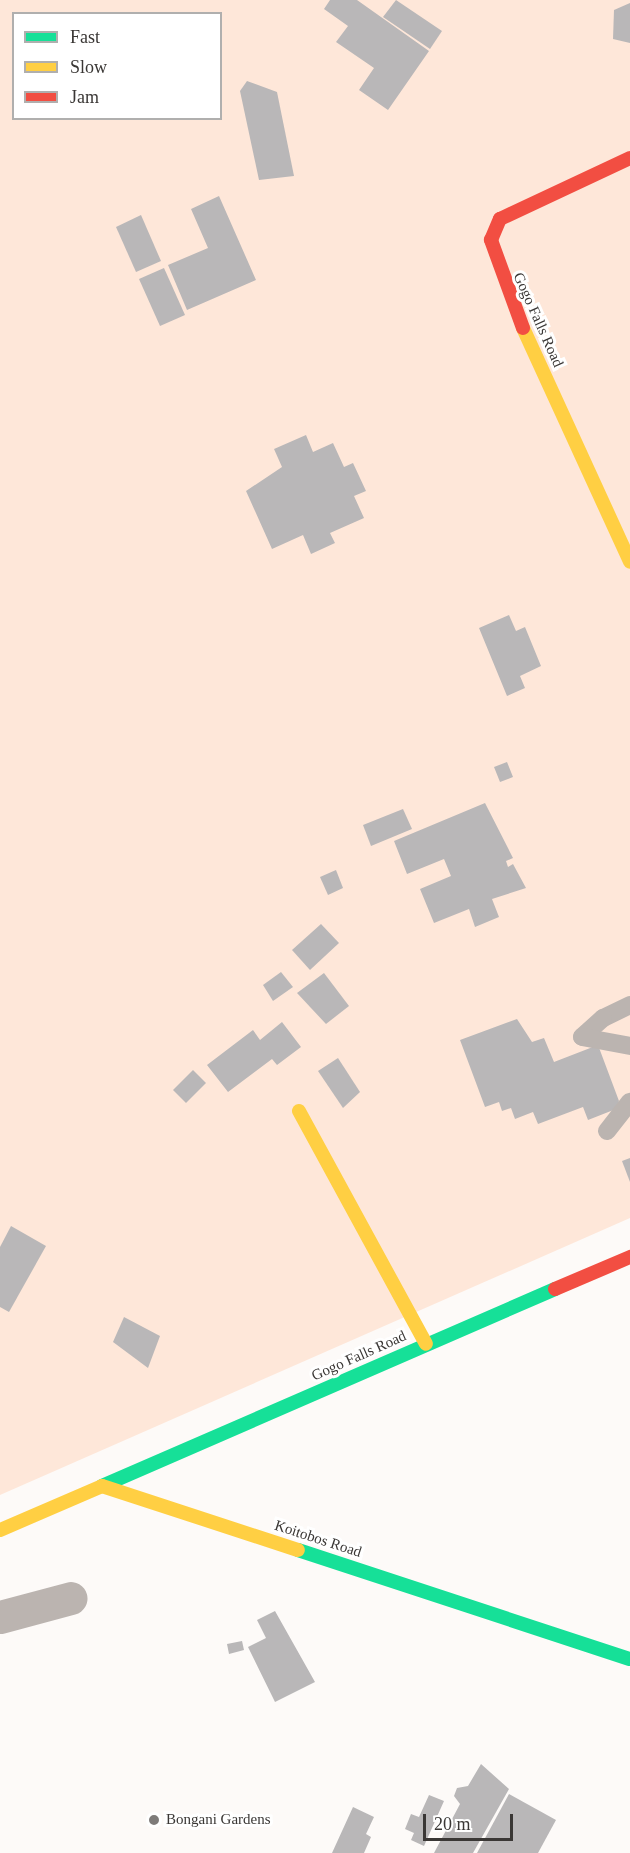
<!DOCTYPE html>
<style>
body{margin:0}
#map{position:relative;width:630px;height:1853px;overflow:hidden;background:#fdfaf8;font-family:"Times New Roman",serif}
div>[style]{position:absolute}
.green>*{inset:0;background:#fee7d9}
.building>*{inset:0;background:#b9b7b8}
.lane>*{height:18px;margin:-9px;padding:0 9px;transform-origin:9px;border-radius:9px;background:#bbb4b0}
.street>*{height:33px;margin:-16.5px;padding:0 16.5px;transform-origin:16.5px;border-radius:16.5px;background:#bbb4b0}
.fast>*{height:14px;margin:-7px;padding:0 7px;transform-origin:7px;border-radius:7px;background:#16e098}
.slow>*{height:14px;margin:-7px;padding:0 7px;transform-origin:7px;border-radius:7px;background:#ffcf43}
.jam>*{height:14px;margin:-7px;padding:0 7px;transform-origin:7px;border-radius:7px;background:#f24e42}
.dots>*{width:16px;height:16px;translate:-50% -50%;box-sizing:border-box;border:3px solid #fff;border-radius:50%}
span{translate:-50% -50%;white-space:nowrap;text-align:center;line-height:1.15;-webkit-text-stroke:6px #fff;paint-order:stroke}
.street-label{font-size:15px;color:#3a3735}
.poi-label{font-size:15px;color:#3a3735}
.left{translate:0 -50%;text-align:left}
.legend{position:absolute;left:12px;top:12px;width:210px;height:108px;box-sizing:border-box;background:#fff;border:2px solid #b0afae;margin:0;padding:8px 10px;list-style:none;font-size:18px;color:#3a3735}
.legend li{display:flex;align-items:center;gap:12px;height:30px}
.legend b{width:30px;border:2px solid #b0afae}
.scale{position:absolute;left:423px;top:1814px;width:90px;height:27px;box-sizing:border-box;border:3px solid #3a3735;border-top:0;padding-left:8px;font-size:18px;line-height:21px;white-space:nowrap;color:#3a3735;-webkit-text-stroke:4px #fff;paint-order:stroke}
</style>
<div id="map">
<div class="green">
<div style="clip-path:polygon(evenodd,0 0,630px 0,630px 1218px,0 1495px,0 0,14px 14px,220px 14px,220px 118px,14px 118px,14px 14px)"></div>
</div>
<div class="building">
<div style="clip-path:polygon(330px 0,357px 0,429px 51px,388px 110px,359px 90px,374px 68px,336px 42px,348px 26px,324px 9px)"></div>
<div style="clip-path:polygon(396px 0,442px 31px,430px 49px,383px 17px)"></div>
<div style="clip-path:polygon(630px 3px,630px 43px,613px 39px,614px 10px)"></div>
<div style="clip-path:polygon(247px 81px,277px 92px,294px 176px,259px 180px,240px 91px)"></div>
<div style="clip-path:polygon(219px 196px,256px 280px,187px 310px,168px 265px,208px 248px,191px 209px)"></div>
<div style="clip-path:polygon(141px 215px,161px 261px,136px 272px,116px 227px)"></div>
<div style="clip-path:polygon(164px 268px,185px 315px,160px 326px,139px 279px)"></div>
<div style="clip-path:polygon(306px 435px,313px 452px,333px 443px,344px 467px,353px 463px,366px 491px,354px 496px,364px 518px,330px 533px,335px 543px,311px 554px,303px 535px,272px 549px,246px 491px,282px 467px,274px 449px)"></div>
<div style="clip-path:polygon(509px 615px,516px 631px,525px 627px,541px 666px,520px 676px,525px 688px,507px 696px,479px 628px)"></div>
<div style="clip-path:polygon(507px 762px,513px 777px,500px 782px,494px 767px)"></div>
<div style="clip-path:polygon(485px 803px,513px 858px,506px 861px,508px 867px,513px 864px,526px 888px,492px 899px,499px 917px,475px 927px,469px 909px,434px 923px,420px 889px,451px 876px,444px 859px,407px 874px,394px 841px)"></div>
<div style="clip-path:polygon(403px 809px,412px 829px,371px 846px,363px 825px)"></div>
<div style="clip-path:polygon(336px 870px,343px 888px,328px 895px,320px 877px)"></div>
<div style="clip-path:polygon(321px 924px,339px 943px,310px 970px,292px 950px)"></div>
<div style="clip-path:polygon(281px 972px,293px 987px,273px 1001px,263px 985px)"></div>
<div style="clip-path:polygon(324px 973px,349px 1006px,326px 1024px,297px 993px)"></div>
<div style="clip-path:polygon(517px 1019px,532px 1042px,544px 1038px,554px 1062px,598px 1045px,619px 1101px,616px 1109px,588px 1120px,583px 1107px,538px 1124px,533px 1112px,515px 1119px,511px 1108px,502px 1111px,499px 1102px,485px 1107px,460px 1040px)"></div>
<div style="clip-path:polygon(282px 1022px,301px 1047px,277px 1065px,272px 1059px,228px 1092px,207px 1065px,253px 1030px,260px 1040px)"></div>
<div style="clip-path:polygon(338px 1058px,360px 1092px,343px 1108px,318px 1071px)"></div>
<div style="clip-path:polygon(193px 1070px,206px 1083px,186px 1103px,173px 1090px)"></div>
<div style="clip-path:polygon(630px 1158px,630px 1182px,622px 1161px)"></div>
<div style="clip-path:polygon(11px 1226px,46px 1246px,9px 1312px,0 1307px,0 1247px)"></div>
<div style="clip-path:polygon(124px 1317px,160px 1336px,148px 1368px,113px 1342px)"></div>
<div style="clip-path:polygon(275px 1611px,315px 1682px,275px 1702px,248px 1647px,266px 1638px,257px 1620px)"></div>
<div style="clip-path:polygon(242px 1641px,244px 1650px,229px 1654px,227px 1644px)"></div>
<div style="clip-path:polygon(481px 1764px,509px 1789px,473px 1853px,434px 1853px,460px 1804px,454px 1796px,457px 1788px,468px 1786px)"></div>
<div style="clip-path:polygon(509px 1794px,556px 1820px,538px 1853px,477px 1853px)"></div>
<div style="clip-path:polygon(429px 1795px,444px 1801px,424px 1846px,411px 1840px,414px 1833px,405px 1829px,411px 1814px,419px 1817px)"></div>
<div style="clip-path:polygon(353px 1807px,374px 1817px,366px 1834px,371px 1837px,364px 1853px,332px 1853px)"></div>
</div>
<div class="lane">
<div style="left:630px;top:1005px;width:30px;rotate:154deg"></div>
<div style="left:603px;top:1018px;width:28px;rotate:138deg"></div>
<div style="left:582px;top:1037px;width:49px;rotate:10.6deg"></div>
<div style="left:607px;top:1131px;width:37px;rotate:-52deg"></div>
</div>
<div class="street">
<div style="left:0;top:1617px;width:73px;rotate:-15deg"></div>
</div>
<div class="fast">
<div style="left:102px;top:1486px;width:494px;rotate:-23.5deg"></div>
<div style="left:298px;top:1550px;width:349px;rotate:18.2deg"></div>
</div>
<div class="slow">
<div style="left:523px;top:328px;width:257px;rotate:65.4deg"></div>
<div style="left:299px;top:1111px;width:265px;rotate:61.4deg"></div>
<div style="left:0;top:1530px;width:111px;rotate:-23.3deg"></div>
<div style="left:102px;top:1486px;width:206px;rotate:18.1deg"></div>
</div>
<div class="jam">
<div style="left:523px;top:328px;width:94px;rotate:-110deg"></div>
<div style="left:491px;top:240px;width:23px;rotate:-67deg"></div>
<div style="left:500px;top:219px;width:144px;rotate:-25.1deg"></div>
<div style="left:555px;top:1289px;width:82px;rotate:-23.1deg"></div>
</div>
<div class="dots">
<div style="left:154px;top:1820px;background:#7e7b79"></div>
</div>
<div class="street-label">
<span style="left:538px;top:320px;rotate:66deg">Gogo Falls Road</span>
<span style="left:359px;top:1356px;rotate:-24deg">Gogo Falls Road</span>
<span style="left:318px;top:1539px;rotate:18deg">Koitobos Road</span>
</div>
<div class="poi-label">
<span class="left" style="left:166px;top:1820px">Bongani Gardens</span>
</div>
<ul class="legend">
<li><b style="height:8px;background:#16e098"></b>Fast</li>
<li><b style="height:8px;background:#ffcf43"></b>Slow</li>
<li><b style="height:8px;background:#f24e42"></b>Jam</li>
</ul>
<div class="scale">20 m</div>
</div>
